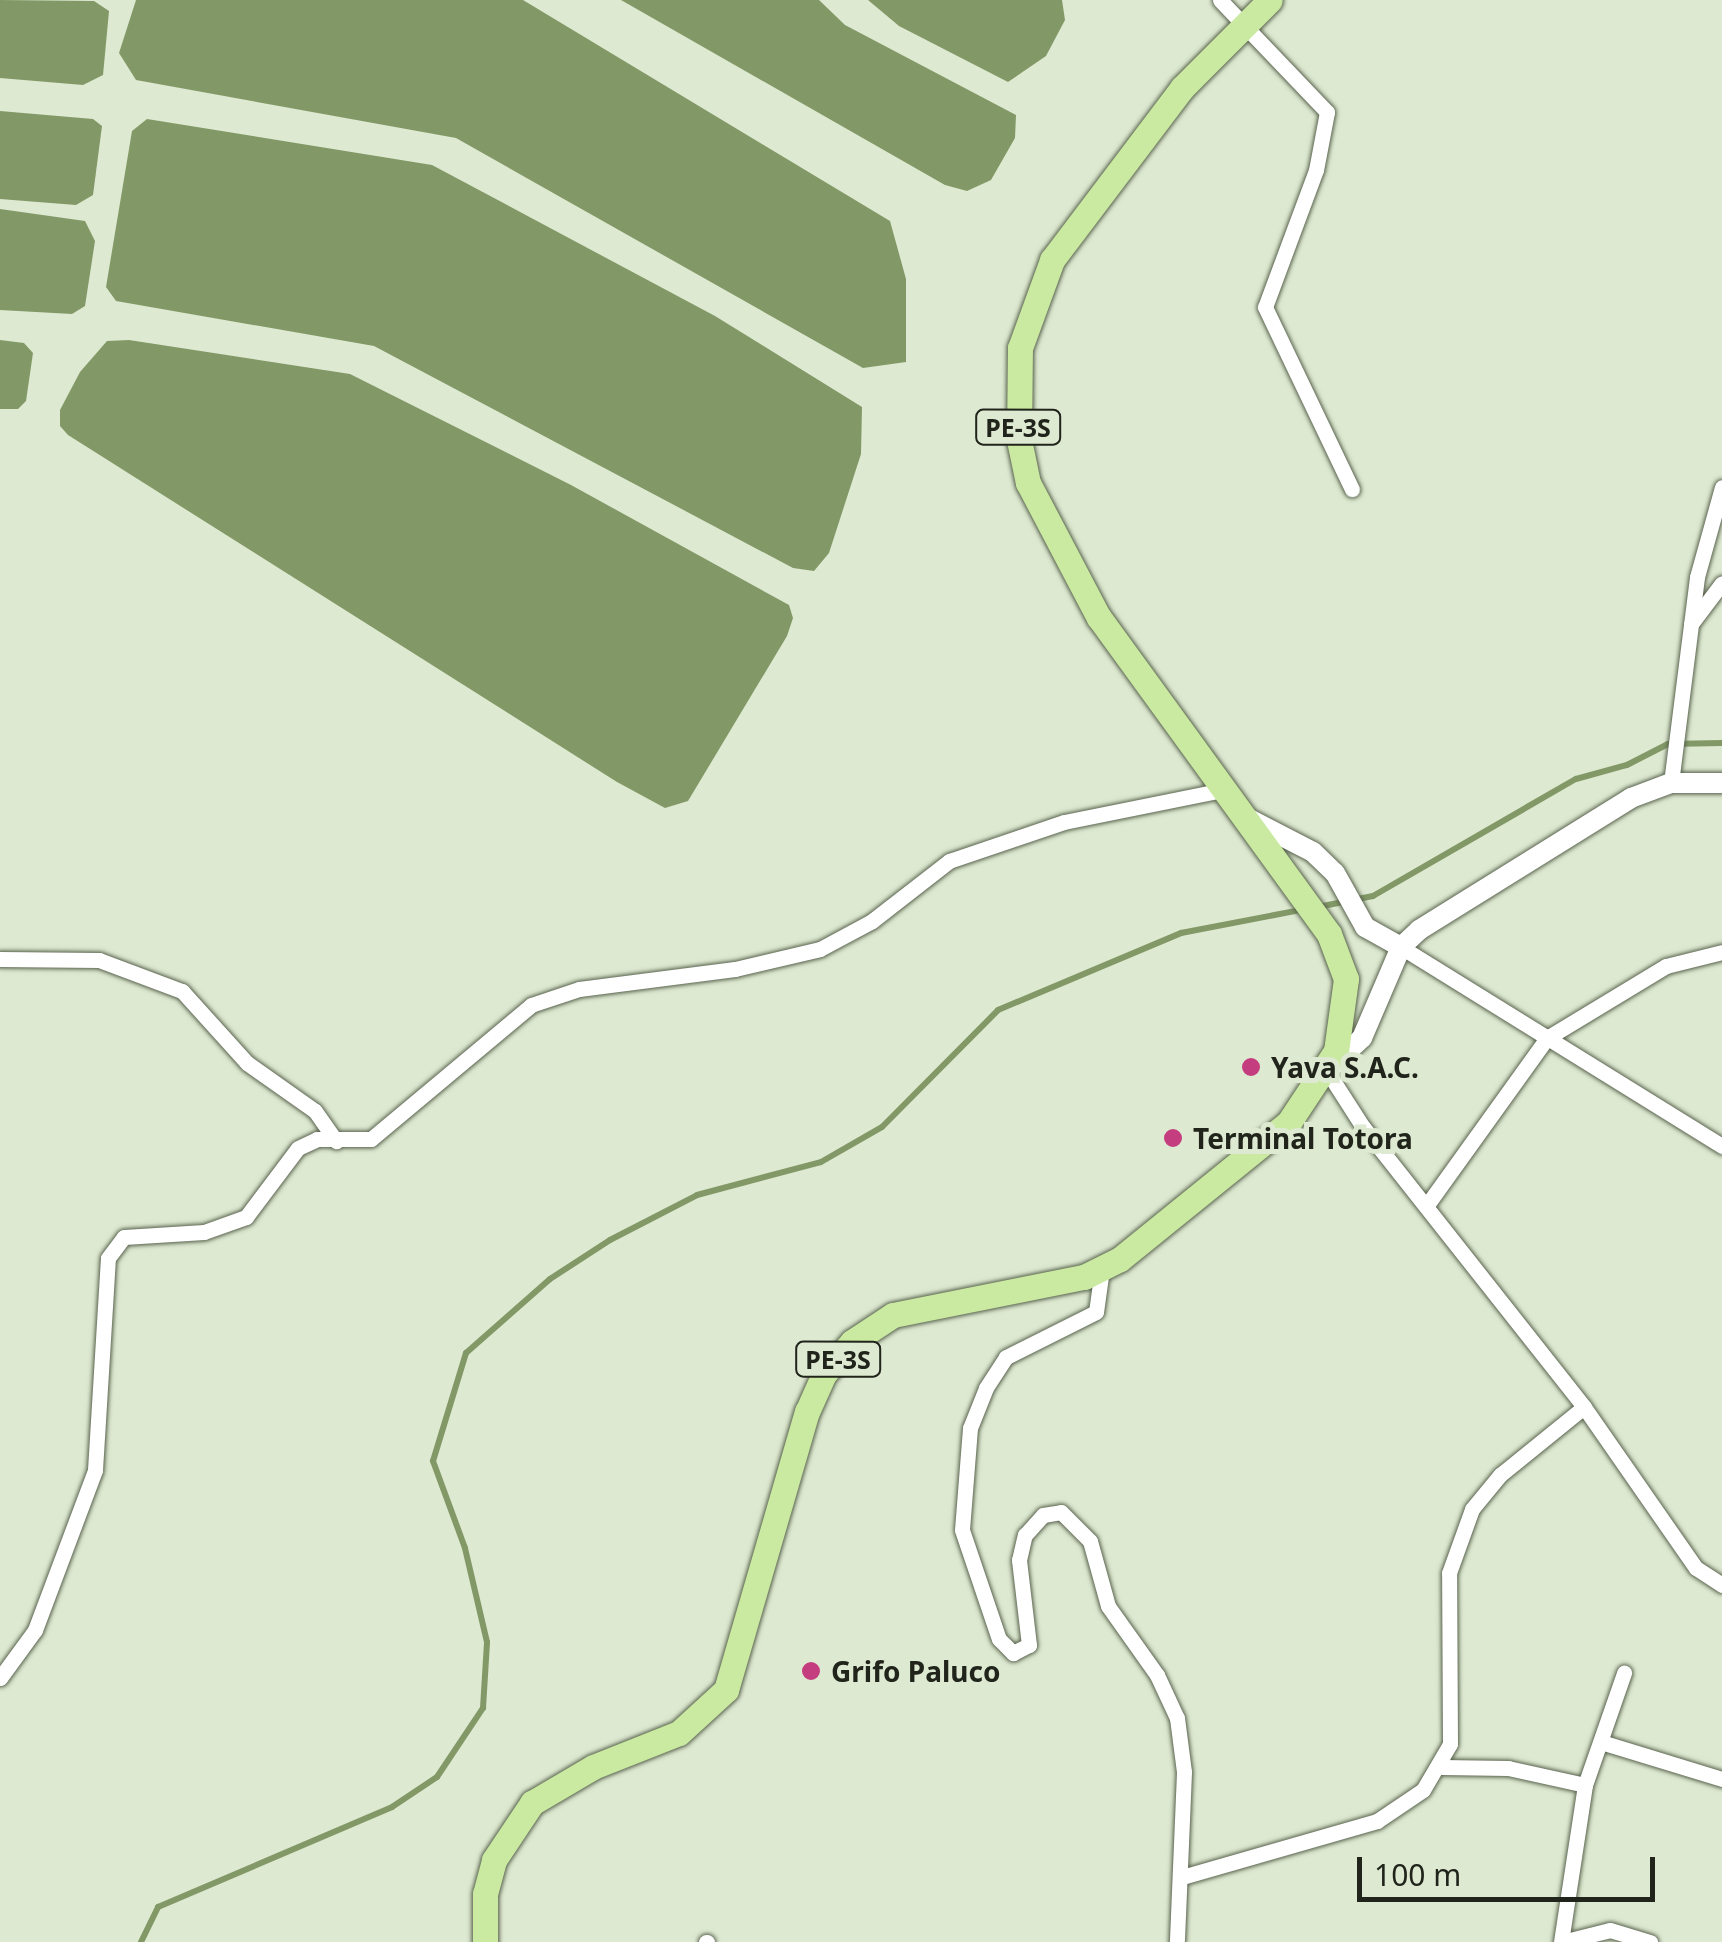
<!DOCTYPE html>
<style>
body{margin:0}
#map{position:relative;width:1722px;height:1942px;overflow:hidden;background:#dee9d1;font-family:"Noto Sans",sans-serif}
div>[style]{position:absolute}
.water>*{inset:0;background:#829967}
.stream>*{height:6px;margin:-3px;padding:0 3px;transform-origin:3px;border-radius:3px;background:#829967}
.roads{filter:drop-shadow(0 0 2px #59634e) drop-shadow(0 0 2px #59634e)}
.minor>*{height:15px;margin:-7.5px;padding:0 7.5px;transform-origin:7.5px;border-radius:7.5px;background:#fff}
.tertiary>*{height:20px;margin:-10px;padding:0 10px;transform-origin:10px;border-radius:10px;background:#fff}
.trunk>*{height:25px;margin:-12.5px;padding:0 12.5px;transform-origin:12.5px;border-radius:12.5px;background:#caeaa2}
.dots>*{width:28px;height:28px;translate:-50% -50%;box-sizing:border-box;border:5px solid #dee9d1;border-radius:50%}
span{translate:-50% -50%;white-space:nowrap;text-align:center;line-height:1.15;-webkit-text-stroke:10px #dee9d1;paint-order:stroke}
.shield-label span{padding:2px 8px;background:#dee9d1;border:2px solid;border-radius:8px;-webkit-text-stroke-width:0}
.shield-label{font-size:25px;color:#20241b;font-weight:700}
.poi-label{font-size:28px;color:#20241b;font-weight:700}
.left{translate:0 -50%;text-align:left}
.scale{position:absolute;left:1357px;top:1857px;width:298px;height:45px;box-sizing:border-box;border:5px solid #20241b;border-top:0;padding-left:12px;font-size:30px;line-height:35px;white-space:nowrap;color:#20241b;-webkit-text-stroke:8px #dee9d1;paint-order:stroke}
</style>
<div id="map">
<div class="water">
<div style="clip-path:polygon(0 0,94px 1px,109px 11px,103px 75px,83px 85px,0 78px)"></div>
<div style="clip-path:polygon(136px 0,523px 0,890px 221px,906px 279px,906px 362px,863px 368px,456px 138px,136px 80px,119px 53px)"></div>
<div style="clip-path:polygon(621px 0,819px 0,845px 25px,1016px 115px,1015px 138px,991px 180px,967px 191px,945px 185px)"></div>
<div style="clip-path:polygon(868px 0,1062px 0,1065px 20px,1046px 56px,1008px 82px,899px 26px)"></div>
<div style="clip-path:polygon(0 111px,93px 119px,102px 126px,93px 195px,76px 205px,0 199px)"></div>
<div style="clip-path:polygon(147px 119px,432px 165px,715px 316px,862px 407px,861px 454px,829px 553px,814px 571px,793px 568px,374px 346px,116px 301px,106px 287px,132px 131px)"></div>
<div style="clip-path:polygon(0 209px,85px 221px,95px 241px,85px 306px,72px 314px,0 310px)"></div>
<div style="clip-path:polygon(0 340px,24px 343px,33px 353px,26px 401px,18px 409px,0 409px)"></div>
<div style="clip-path:polygon(129px 340px,350px 374px,571px 485px,789px 605px,793px 618px,787px 636px,688px 801px,665px 808px,617px 782px,68px 435px,60px 426px,60px 410px,80px 372px,107px 341px)"></div>
</div>
<div class="stream">
<div style="left:1318px;top:907px;width:56px;rotate:-11.3deg"></div>
<div style="left:1373px;top:896px;width:234px;rotate:-30deg"></div>
<div style="left:1576px;top:779px;width:53px;rotate:-15.4deg"></div>
<div style="left:1627px;top:765px;width:46px;rotate:-27.1deg"></div>
<div style="left:1668px;top:744px;width:54px;rotate:-1.1deg"></div>
<div style="left:141px;top:1942px;width:39px;rotate:-64deg"></div>
<div style="left:158px;top:1907px;width:254px;rotate:-23.1deg"></div>
<div style="left:392px;top:1807px;width:54px;rotate:-33.7deg"></div>
<div style="left:437px;top:1777px;width:83px;rotate:-56.3deg"></div>
<div style="left:483px;top:1708px;width:66px;rotate:-86.5deg"></div>
<div style="left:487px;top:1642px;width:97px;rotate:-103.2deg"></div>
<div style="left:465px;top:1548px;width:93px;rotate:-110.2deg"></div>
<div style="left:433px;top:1461px;width:113px;rotate:-73deg"></div>
<div style="left:466px;top:1353px;width:112px;rotate:-41.4deg"></div>
<div style="left:550px;top:1279px;width:72px;rotate:-33deg"></div>
<div style="left:610px;top:1240px;width:98px;rotate:-27.3deg"></div>
<div style="left:697px;top:1195px;width:128px;rotate:-14.9deg"></div>
<div style="left:821px;top:1162px;width:70px;rotate:-29.8deg"></div>
<div style="left:882px;top:1127px;width:165px;rotate:-45.2deg"></div>
<div style="left:998px;top:1010px;width:199px;rotate:-22.8deg"></div>
<div style="left:1181px;top:933px;width:121px;rotate:-10.9deg"></div>
</div>
<div class="roads">
<div class="minor">
<div style="left:1220px;top:0;width:155px;rotate:46.3deg"></div>
<div style="left:1327px;top:112px;width:59px;rotate:100.7deg"></div>
<div style="left:1316px;top:170px;width:146px;rotate:110.4deg"></div>
<div style="left:1265px;top:307px;width:202px;rotate:64.5deg"></div>
<div style="left:1691px;top:624px;width:51px;rotate:-52.9deg"></div>
<div style="left:1671px;top:783px;width:208px;rotate:-82.8deg"></div>
<div style="left:1697px;top:577px;width:93px;rotate:-74.5deg"></div>
<div style="left:1401px;top:947px;width:378px;rotate:31.8deg"></div>
<div style="left:0;top:959px;width:99px;rotate:0.6deg"></div>
<div style="left:99px;top:960px;width:89px;rotate:20.5deg"></div>
<div style="left:182px;top:991px;width:97px;rotate:47.9deg"></div>
<div style="left:247px;top:1063px;width:83px;rotate:35.2deg"></div>
<div style="left:315px;top:1111px;width:37px;rotate:55deg"></div>
<div style="left:1327px;top:1071px;width:67px;rotate:57.3deg"></div>
<div style="left:1363px;top:1127px;width:357px;rotate:51.7deg"></div>
<div style="left:1427px;top:1205px;width:206px;rotate:-54.3deg"></div>
<div style="left:1547px;top:1038px;width:139px;rotate:-31.2deg"></div>
<div style="left:1666px;top:966px;width:58px;rotate:-14deg"></div>
<div style="left:1102px;top:1269px;width:43px;rotate:97.9deg"></div>
<div style="left:1096px;top:1312px;width:101px;rotate:153.4deg"></div>
<div style="left:1006px;top:1357px;width:37px;rotate:123deg"></div>
<div style="left:986px;top:1388px;width:43px;rotate:111.8deg"></div>
<div style="left:970px;top:1428px;width:102px;rotate:94.5deg"></div>
<div style="left:962px;top:1530px;width:115px;rotate:71.3deg"></div>
<div style="left:999px;top:1639px;width:20px;rotate:45deg"></div>
<div style="left:1013px;top:1653px;width:18px;rotate:-27deg"></div>
<div style="left:1029px;top:1645px;width:86px;rotate:-96.7deg"></div>
<div style="left:1019px;top:1560px;width:26px;rotate:-77deg"></div>
<div style="left:1025px;top:1535px;width:27px;rotate:-48deg"></div>
<div style="left:1043px;top:1515px;width:18px;rotate:-9deg"></div>
<div style="left:1061px;top:1512px;width:41px;rotate:45deg"></div>
<div style="left:1090px;top:1541px;width:67px;rotate:74.5deg"></div>
<div style="left:1108px;top:1606px;width:85px;rotate:54.6deg"></div>
<div style="left:1157px;top:1675px;width:47px;rotate:65.1deg"></div>
<div style="left:1177px;top:1718px;width:54px;rotate:82.6deg"></div>
<div style="left:1184px;top:1772px;width:170px;rotate:92.4deg"></div>
<div style="left:0;top:1678px;width:59px;rotate:-53.9deg"></div>
<div style="left:35px;top:1630px;width:171px;rotate:-69.4deg"></div>
<div style="left:95px;top:1470px;width:212px;rotate:-86.5deg"></div>
<div style="left:108px;top:1258px;width:26px;rotate:-53deg"></div>
<div style="left:124px;top:1237px;width:80px;rotate:-3.6deg"></div>
<div style="left:204px;top:1232px;width:45px;rotate:-19.7deg"></div>
<div style="left:246px;top:1217px;width:86px;rotate:-53deg"></div>
<div style="left:298px;top:1148px;width:21px;rotate:-25deg"></div>
<div style="left:317px;top:1139px;width:54px"></div>
<div style="left:371px;top:1139px;width:209px;rotate:-39.9deg"></div>
<div style="left:531px;top:1005px;width:51px;rotate:-18.4deg"></div>
<div style="left:579px;top:989px;width:157px;rotate:-7.3deg"></div>
<div style="left:735px;top:969px;width:87px;rotate:-13.2deg"></div>
<div style="left:820px;top:949px;width:59px;rotate:-28.3deg"></div>
<div style="left:872px;top:921px;width:98px;rotate:-37.9deg"></div>
<div style="left:949px;top:861px;width:121px;rotate:-18.7deg"></div>
<div style="left:1064px;top:822px;width:162px;rotate:-11.4deg"></div>
<div style="left:1601px;top:1742px;width:127px;rotate:17deg"></div>
<div style="left:1442px;top:1767px;width:66px;rotate:0.9deg"></div>
<div style="left:1508px;top:1768px;width:79px;rotate:12.4deg"></div>
<div style="left:1585px;top:1785px;width:159px;rotate:98.7deg"></div>
<div style="left:1585px;top:1785px;width:119px;rotate:-70.8deg"></div>
<div style="left:1182px;top:1877px;width:203px;rotate:-16deg"></div>
<div style="left:1377px;top:1821px;width:55px;rotate:-34deg"></div>
<div style="left:1423px;top:1790px;width:53px;rotate:-59.6deg"></div>
<div style="left:1450px;top:1744px;width:171px;rotate:-90.3deg"></div>
<div style="left:1449px;top:1573px;width:68px;rotate:-70.2deg"></div>
<div style="left:1472px;top:1509px;width:44px;rotate:-50.5deg"></div>
<div style="left:1500px;top:1475px;width:108px;rotate:-39deg"></div>
<div style="left:1584px;top:1407px;width:196px;rotate:55.2deg"></div>
<div style="left:1696px;top:1568px;width:31px;rotate:33deg"></div>
<div style="left:706px;top:1942px;width:1px"></div>
<div style="left:1562px;top:1942px;width:49px;rotate:-14deg"></div>
<div style="left:1610px;top:1930px;width:42px;rotate:16.7deg"></div>
</div>
<div class="tertiary">
<div style="left:1247px;top:818px;width:74px;rotate:27.3deg"></div>
<div style="left:1313px;top:852px;width:30px;rotate:44deg"></div>
<div style="left:1335px;top:873px;width:62px;rotate:60.9deg"></div>
<div style="left:1365px;top:927px;width:41px;rotate:29.1deg"></div>
<div style="left:1332px;top:1066px;width:41px;rotate:-43deg"></div>
<div style="left:1362px;top:1038px;width:99px;rotate:-66.8deg"></div>
<div style="left:1401px;top:947px;width:25px;rotate:-43deg"></div>
<div style="left:1419px;top:930px;width:250px;rotate:-31.9deg"></div>
<div style="left:1631px;top:798px;width:43px;rotate:-20.6deg"></div>
<div style="left:1671px;top:783px;width:51px"></div>
</div>
<div class="trunk">
<div style="left:485px;top:1942px;width:48px;rotate:-90deg"></div>
<div style="left:485px;top:1894px;width:35px;rotate:-75deg"></div>
<div style="left:494px;top:1860px;width:69px;rotate:-56.3deg"></div>
<div style="left:532px;top:1803px;width:71px;rotate:-30.5deg"></div>
<div style="left:593px;top:1767px;width:92px;rotate:-21.6deg"></div>
<div style="left:679px;top:1733px;width:64px;rotate:-42.5deg"></div>
<div style="left:726px;top:1690px;width:290px;rotate:-73.8deg"></div>
<div style="left:807px;top:1412px;width:42px;rotate:-65.9deg"></div>
<div style="left:824px;top:1374px;width:43px;rotate:-48.8deg"></div>
<div style="left:852px;top:1342px;width:49px;rotate:-33.4deg"></div>
<div style="left:893px;top:1315px;width:195px;rotate:-11.3deg"></div>
<div style="left:1084px;top:1277px;width:40px;rotate:-26.6deg"></div>
<div style="left:1120px;top:1259px;width:218px;rotate:-39deg"></div>
<div style="left:1289px;top:1122px;width:85px;rotate:-56.5deg"></div>
<div style="left:1336px;top:1051px;width:73px;rotate:-82.1deg"></div>
<div style="left:1346px;top:979px;width:48px;rotate:-110.7deg"></div>
<div style="left:1329px;top:934px;width:391px;rotate:-126deg"></div>
<div style="left:1099px;top:618px;width:153px;rotate:-117.7deg"></div>
<div style="left:1028px;top:483px;width:44px;rotate:-101.8deg"></div>
<div style="left:1019px;top:440px;width:92px;rotate:-89.4deg"></div>
<div style="left:1020px;top:348px;width:94px;rotate:-70deg"></div>
<div style="left:1052px;top:260px;width:216px;rotate:-52.9deg"></div>
<div style="left:1182px;top:88px;width:124px;rotate:-45deg"></div>
</div>
</div>
<div class="dots">
<div style="left:1251px;top:1067px;background:#c43e7f"></div>
<div style="left:1173px;top:1138px;background:#c43e7f"></div>
<div style="left:811px;top:1671px;background:#c43e7f"></div>
</div>
<div class="shield-label">
<span style="left:1018px;top:427px">PE-3S</span>
<span style="left:838px;top:1359px">PE-3S</span>
</div>
<div class="poi-label">
<span class="left" style="left:1271px;top:1067px">Yava S.A.C.</span>
<span class="left" style="left:1193px;top:1138px">Terminal Totora</span>
<span class="left" style="left:831px;top:1671px">Grifo Paluco</span>
</div>
<div class="scale">100 m</div>
</div>
